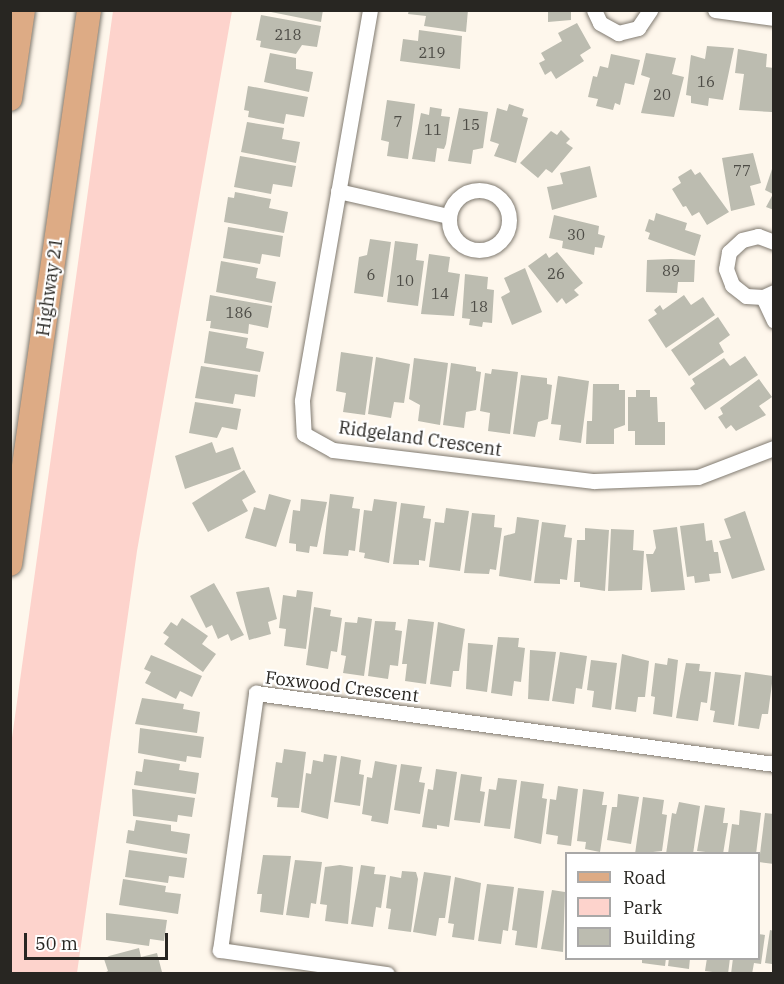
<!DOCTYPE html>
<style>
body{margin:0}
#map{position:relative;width:784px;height:984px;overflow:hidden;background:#fef7ec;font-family:"IBM Plex Serif",serif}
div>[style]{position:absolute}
.green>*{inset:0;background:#fdd3cc}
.building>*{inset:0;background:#bcbcb0}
.roads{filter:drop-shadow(0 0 2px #807a70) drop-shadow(0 0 2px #807a70)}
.minor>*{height:15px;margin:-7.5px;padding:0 7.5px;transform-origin:7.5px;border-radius:7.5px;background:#fff}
.minor>.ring{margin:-7.5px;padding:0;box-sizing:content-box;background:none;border:15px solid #fff;border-radius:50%}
.primary>*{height:24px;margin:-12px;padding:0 12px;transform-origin:12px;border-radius:12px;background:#ddab85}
span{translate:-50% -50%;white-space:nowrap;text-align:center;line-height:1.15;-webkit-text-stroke:4.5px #fff;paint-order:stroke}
.number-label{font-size:15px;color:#4d4c46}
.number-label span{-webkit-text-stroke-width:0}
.street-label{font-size:18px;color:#282622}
.frame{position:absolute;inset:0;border:12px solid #282622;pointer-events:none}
.legend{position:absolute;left:565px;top:852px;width:195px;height:108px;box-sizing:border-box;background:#fff;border:2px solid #a9a8a7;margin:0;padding:8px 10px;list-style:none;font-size:18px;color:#282622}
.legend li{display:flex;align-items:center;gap:12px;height:30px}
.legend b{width:30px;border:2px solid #a9a8a7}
.scale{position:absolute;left:24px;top:933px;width:144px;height:27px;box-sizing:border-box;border:3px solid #282622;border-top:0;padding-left:8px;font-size:18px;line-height:21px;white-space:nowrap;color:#282622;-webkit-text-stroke:4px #fff;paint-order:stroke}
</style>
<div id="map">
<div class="green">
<div style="clip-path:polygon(113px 11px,232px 11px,137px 551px,77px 973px,11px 973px,11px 745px)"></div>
</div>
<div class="building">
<div style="clip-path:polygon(261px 10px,323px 10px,321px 22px)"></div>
<div style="clip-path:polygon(409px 10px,468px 10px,466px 32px,424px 26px,426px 16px,408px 14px)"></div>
<div style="clip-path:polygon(548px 10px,571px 10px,571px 20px,548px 22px)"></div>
<div style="clip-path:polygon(261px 15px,321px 26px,317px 47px,302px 45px,296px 54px,260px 47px,261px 41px,256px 40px)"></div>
<div style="clip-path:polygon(577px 23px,591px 48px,580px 55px,584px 61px,556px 79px,551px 71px,545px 75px,539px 63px,545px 60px,541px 53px,562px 41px,558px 33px)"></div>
<div style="clip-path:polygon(419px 30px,462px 36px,460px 69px,400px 61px,403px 39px,418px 41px)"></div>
<div style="clip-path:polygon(707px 46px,734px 48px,723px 100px,709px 98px,708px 106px,691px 103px,691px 96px,686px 95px,691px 55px,705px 59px)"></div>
<div style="clip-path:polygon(738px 49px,767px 54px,766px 67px,774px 68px,772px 112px,739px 110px,744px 74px,735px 73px)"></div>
<div style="clip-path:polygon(270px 53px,296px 58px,296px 69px,313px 72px,309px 92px,264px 82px)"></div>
<div style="clip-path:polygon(646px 53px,676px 58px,672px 74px,684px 77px,674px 117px,641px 113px,650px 78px,641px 75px)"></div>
<div style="clip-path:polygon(611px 54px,640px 60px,634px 85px,625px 83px,620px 105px,615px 103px,613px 110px,596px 106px,598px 99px,588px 97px,593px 76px,597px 77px,600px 66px,608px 68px)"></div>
<div style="clip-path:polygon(248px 86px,308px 97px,304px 117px,286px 114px,284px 124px,248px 117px,249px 111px,244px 110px)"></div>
<div style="clip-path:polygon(387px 100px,415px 104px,408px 159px,387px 156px,389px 142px,381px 140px)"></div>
<div style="clip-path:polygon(509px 104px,524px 109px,522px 116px,528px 118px,516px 163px,494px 156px,499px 144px,490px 141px,497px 108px,507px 111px)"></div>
<div style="clip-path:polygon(430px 107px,442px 109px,441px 116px,450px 117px,446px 144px,444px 149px,437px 148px,435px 162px,412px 159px,421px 113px,429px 115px)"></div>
<div style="clip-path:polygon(459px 108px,488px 112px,483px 148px,473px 150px,471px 164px,448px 161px)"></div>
<div style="clip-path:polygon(247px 122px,284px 128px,282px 139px,300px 142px,296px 163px,241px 152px)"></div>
<div style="clip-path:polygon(561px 130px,570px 139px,566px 143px,573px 148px,552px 173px,546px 169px,538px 178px,520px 163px,551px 131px,557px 135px)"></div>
<div style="clip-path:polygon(753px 153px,761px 183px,750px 186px,755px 205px,731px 211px,722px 158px)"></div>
<div style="clip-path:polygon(240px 156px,296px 166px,292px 187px,273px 184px,271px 194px,234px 187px)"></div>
<div style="clip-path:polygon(774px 163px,774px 210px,766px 207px,773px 194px,765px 190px)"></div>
<div style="clip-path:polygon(590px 166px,597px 197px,552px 210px,547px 187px,563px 184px,560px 173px)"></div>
<div style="clip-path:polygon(691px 169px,695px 175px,700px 172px,729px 212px,707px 225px,699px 212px,692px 216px,686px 206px,683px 207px,672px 189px,681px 183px,678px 177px)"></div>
<div style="clip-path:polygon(235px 192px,271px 199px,269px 208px,288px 212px,284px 233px,224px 222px,228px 197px,234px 198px)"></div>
<div style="clip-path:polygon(656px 213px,687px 223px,685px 230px,701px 235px,695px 256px,648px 239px,650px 233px,645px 231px,649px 219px,654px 221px)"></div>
<div style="clip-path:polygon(554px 215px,599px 226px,598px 234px,605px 236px,602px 248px,595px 247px,594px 255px,562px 248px,563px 241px,549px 238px)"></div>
<div style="clip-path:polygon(228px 227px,283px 236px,280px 257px,262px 254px,260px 264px,223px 258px)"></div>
<div style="clip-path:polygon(370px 239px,391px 242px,383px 297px,354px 293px,359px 257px,367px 255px)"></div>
<div style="clip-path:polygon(395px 241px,418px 244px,416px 260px,424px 261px,418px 306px,387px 302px)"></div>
<div style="clip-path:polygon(557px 252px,583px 283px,574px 290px,579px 295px,566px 304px,562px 298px,557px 303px,528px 266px,546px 253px,549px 258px)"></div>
<div style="clip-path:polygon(429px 254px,450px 257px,448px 272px,460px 274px,454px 316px,421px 314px)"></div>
<div style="clip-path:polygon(671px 259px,695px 260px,694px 282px,678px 282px,677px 293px,646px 292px,647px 260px)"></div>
<div style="clip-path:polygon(221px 261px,258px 268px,256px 278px,276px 282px,272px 303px,216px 292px)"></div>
<div style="clip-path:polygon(525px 268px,542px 312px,512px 325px,501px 297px,510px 292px,504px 278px)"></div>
<div style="clip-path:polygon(465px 274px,488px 277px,487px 289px,494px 290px,492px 323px,483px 322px,482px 327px,469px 325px,470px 319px,462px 318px)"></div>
<div style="clip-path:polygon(210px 295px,272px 306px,268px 328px,249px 324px,248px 334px,210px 328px,211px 321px,206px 321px)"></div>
<div style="clip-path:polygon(684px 295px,691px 305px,703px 297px,715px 315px,666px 348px,648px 320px,657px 314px,654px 310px,660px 305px,663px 310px)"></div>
<div style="clip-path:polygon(718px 317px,730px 335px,719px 343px,724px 352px,689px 376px,671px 350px)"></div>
<div style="clip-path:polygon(209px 331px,248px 338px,246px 348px,264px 352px,260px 372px,204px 363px)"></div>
<div style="clip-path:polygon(341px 352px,373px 357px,365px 415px,343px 412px,346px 393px,336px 391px)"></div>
<div style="clip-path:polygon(745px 356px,758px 375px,705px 410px,690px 388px,695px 384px,692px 379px,724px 358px,730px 366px)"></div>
<div style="clip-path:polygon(376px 357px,410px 364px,404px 403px,394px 402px,391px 418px,368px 414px)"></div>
<div style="clip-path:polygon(414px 358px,448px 363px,440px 425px,418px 421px,420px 405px,409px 399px)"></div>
<div style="clip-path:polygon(451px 363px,476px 367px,476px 371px,481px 372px,476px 410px,466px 412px,464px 428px,443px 425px)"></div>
<div style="clip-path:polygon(201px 366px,258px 375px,255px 397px,235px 394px,233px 404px,195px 398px)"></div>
<div style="clip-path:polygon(492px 369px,518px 372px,510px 434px,488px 431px,490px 413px,480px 411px,485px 373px,491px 374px)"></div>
<div style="clip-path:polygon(521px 375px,547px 378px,547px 384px,552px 385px,548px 419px,538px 422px,535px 437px,513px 434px)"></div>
<div style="clip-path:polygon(558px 376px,589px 381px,581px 443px,559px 440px,561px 425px,551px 424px)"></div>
<div style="clip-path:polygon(759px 379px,772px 397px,759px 406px,766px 415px,736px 431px,731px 425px,726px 429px,718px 417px,723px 414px,720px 408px)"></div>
<div style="clip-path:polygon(593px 384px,619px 384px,619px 390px,625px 390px,625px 425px,614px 429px,614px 444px,586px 444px,587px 421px,592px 421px)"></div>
<div style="clip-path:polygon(636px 390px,650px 390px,650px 397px,657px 397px,658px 422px,665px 422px,665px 445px,635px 445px,635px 431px,628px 431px,628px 397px,636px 397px)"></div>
<div style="clip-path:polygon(195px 402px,241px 409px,237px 430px,222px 427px,217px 438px,189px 433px)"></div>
<div style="clip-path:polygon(212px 442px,216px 453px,233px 447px,241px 469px,185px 489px,175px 456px)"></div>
<div style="clip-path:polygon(244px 470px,256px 492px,242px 500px,248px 511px,208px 532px,192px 503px)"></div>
<div style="clip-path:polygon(269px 494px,291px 500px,276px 547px,245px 538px,254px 507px,265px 510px)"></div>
<div style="clip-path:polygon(330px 494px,354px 497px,352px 508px,360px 509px,355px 551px,349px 550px,348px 556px,323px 554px)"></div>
<div style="clip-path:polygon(301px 499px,327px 502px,317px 547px,310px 546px,309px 553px,296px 551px,296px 544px,289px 543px,293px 510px,300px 511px)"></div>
<div style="clip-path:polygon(374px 499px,397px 502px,389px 563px,364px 558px,365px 553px,359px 552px,364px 510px,372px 511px)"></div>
<div style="clip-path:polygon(401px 503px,425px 506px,423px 518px,431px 519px,425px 561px,419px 560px,419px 565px,393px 564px)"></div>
<div style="clip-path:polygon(446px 508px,469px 511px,460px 571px,429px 567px,435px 522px,444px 523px)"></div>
<div style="clip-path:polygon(745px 511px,765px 570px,732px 579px,719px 541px,731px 538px,724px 519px)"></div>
<div style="clip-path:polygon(472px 513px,495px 515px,494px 527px,502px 528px,496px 570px,490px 569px,489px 574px,464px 573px)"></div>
<div style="clip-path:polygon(517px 517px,539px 520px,531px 581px,499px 576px,504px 536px,515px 533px)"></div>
<div style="clip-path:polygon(542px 522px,566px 525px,564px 537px,572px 538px,567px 580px,560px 579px,560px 584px,534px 583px)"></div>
<div style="clip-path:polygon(704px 523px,706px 541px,712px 540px,714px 552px,718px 552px,721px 573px,709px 574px,710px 581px,695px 583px,694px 576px,687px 577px,680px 526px)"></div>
<div style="clip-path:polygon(677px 527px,685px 590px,651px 592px,646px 554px,653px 554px,656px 548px,653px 530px)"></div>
<div style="clip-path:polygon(585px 528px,609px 530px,605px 591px,580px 587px,580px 582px,574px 582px,577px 540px,585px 540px)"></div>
<div style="clip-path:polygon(611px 529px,634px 530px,633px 550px,644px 551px,642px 590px,608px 591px)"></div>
<div style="clip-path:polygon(214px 583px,244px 635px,231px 641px,228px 634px,218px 639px,212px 625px,206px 628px,190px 596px)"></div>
<div style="clip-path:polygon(269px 587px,277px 619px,268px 622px,271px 634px,249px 640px,236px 592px)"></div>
<div style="clip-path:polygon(297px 590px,313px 592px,306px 649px,284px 646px,286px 629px,279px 628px,283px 595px,296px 597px)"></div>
<div style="clip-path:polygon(314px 607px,331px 610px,330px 616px,342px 618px,337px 652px,331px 651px,328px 669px,306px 665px)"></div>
<div style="clip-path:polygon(358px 617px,372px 619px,364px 676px,343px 673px,346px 656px,341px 655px,345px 622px,357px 623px)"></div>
<div style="clip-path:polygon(182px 618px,208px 636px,202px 644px,216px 654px,203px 672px,164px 644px,169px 637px,163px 633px,171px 622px,177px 626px)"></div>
<div style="clip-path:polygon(408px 619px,434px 622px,426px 684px,405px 681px,407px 664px,402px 664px)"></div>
<div style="clip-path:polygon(375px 621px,396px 622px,395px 630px,402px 631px,398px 666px,390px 665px,388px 679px,368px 676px)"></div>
<div style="clip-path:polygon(438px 622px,465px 629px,459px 671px,453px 671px,451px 687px,430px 684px)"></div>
<div style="clip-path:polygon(498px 637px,519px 638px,518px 647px,525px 648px,521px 682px,514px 681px,512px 696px,491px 693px)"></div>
<div style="clip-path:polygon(468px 643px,493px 645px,487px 692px,466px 689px)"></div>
<div style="clip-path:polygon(530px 650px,556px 652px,549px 701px,528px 699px)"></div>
<div style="clip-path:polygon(560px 652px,587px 656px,582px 689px,576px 688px,574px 704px,552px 701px)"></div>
<div style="clip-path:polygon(622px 654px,649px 661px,645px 697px,638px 697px,636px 712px,615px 709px)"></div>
<div style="clip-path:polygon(151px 655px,202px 676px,192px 697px,180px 691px,176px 699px,145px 683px,151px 672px,144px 669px)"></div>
<div style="clip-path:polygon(668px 658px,678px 660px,672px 717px,653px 714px,655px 697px,651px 696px,655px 663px,667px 665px)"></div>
<div style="clip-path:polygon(591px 660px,617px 663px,611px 710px,592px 707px,594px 691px,587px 690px)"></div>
<div style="clip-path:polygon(686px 663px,700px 664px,699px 671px,711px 672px,707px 703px,701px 702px,698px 721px,676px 718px)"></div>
<div style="clip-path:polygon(715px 672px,741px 675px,734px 725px,713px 722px,715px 711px,710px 710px)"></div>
<div style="clip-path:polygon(745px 672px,773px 676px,768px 714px,762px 714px,759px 729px,738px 726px)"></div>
<div style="clip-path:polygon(142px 698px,184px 704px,183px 709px,200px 712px,197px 733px,135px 724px)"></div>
<div style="clip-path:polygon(140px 728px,204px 737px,201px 758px,187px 756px,186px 762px,138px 753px)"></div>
<div style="clip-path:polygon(284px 749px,306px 752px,299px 808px,277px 807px,278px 798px,271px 797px,276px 762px,282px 763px)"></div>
<div style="clip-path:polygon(324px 754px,337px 756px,328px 819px,301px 812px,306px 773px,311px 774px,313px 760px,323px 762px)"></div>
<div style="clip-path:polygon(341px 756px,361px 760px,359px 774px,364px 775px,360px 806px,334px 802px)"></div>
<div style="clip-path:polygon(144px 759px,180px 764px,179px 770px,199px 773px,196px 794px,134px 785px,136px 771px,142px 772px)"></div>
<div style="clip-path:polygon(375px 761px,397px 765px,388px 824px,371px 821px,372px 816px,362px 814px,367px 777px,372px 778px)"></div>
<div style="clip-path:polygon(401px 764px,422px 767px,419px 782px,425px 783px,420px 814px,394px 810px)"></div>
<div style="clip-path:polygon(436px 769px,457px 772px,449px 827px,437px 825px,437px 829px,422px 827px,428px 789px,433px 790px)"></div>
<div style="clip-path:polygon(461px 774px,482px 777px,480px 791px,485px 792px,480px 823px,454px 820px)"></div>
<div style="clip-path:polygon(498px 778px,517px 780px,510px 829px,484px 826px,489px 789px,496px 790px)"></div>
<div style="clip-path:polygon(521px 781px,544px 784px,542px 798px,547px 799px,541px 844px,514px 838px)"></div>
<div style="clip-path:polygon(558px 786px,578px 789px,571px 846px,557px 844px,558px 836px,546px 834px,550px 799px,556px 800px)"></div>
<div style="clip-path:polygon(132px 789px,195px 798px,192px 817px,178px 815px,177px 822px,133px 816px)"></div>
<div style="clip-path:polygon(583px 789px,604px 792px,602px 805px,607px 805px,600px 852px,585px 849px,586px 842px,577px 841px)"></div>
<div style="clip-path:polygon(618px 794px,639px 797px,631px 844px,607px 840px,612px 807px,617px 807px)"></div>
<div style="clip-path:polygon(643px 797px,664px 800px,662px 814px,667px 815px,662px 851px,635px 854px)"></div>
<div style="clip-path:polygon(679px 802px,700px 806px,693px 854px,666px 854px,672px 813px,676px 814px)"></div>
<div style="clip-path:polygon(705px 805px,725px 808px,723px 823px,728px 823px,723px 854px,697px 851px)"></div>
<div style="clip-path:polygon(740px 810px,761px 813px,756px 854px,728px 854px,732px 824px,739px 825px)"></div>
<div style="clip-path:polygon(765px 813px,774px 814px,774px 864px,759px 862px)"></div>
<div style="clip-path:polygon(136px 820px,171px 825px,171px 831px,190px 834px,187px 854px,126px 843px,128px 830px,134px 831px)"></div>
<div style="clip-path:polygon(129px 850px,187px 858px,184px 878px,169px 876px,168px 883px,125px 877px)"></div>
<div style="clip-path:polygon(263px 855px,291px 856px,283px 915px,260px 912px,262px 894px,257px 894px)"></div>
<div style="clip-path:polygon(295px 860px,322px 862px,316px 904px,311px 903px,309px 918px,286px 915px)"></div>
<div style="clip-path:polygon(340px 865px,353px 867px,348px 924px,325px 921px,327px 905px,320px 904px,325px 867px)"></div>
<div style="clip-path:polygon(361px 865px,375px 867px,374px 874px,386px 875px,381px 908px,376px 907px,373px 927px,351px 924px)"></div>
<div style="clip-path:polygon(402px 871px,416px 872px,418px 879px,411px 932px,388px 929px,391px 909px,386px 908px,390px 876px,401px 878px)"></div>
<div style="clip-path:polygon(424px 872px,451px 876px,445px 918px,439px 918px,436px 936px,413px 932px)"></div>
<div style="clip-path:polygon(455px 877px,481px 883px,474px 940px,452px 937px,454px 924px,448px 923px)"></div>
<div style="clip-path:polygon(123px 879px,166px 886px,165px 892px,181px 894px,178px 914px,119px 905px)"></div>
<div style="clip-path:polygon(487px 884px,514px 887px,508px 931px,503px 930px,501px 944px,478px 941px)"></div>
<div style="clip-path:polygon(518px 888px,544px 891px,537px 948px,515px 945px,517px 931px,512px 930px)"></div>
<div style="clip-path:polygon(552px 890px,565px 892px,563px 952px,541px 949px)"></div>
<div style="clip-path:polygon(106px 913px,167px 920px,164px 941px,150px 939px,149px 946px,106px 940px)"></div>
<div style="clip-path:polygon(770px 930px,774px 931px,774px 974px,772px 964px,765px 963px)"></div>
<div style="clip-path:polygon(758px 934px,765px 935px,761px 964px,754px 963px,752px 974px,731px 974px,733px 958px,758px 958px)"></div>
<div style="clip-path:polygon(139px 948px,141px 957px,157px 953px,162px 972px,102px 974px,108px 971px,104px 959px,109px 956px)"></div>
<div style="clip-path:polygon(642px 958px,666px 958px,665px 966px,642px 963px)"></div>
<div style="clip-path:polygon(669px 958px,690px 958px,689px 969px,668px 966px)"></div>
<div style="clip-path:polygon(707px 958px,730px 958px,728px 974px,705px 971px)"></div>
</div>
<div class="roads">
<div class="minor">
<div style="left:370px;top:10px;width:397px;rotate:99.9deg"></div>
<div style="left:302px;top:401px;width:33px;rotate:87deg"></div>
<div style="left:304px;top:434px;width:33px;rotate:29deg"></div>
<div style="left:333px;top:450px;width:263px;rotate:6.8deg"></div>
<div style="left:594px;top:481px;width:104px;rotate:-2.2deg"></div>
<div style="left:698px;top:477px;width:81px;rotate:-20.9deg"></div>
<div style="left:594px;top:10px;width:14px;rotate:65deg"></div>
<div style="left:600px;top:23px;width:21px;rotate:29deg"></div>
<div style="left:618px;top:33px;width:21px;rotate:-14deg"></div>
<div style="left:638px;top:28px;width:22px;rotate:-56deg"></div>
<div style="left:715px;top:10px;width:60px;rotate:7.7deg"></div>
<div class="ring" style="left:449px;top:190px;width:45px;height:45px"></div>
<div style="left:338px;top:191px;width:113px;rotate:12.8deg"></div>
<div style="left:774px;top:242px;width:17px;rotate:-159deg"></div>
<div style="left:758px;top:236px;width:16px;rotate:166deg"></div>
<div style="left:742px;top:240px;width:18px;rotate:137deg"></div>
<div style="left:729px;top:252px;width:17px;rotate:100deg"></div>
<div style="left:726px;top:269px;width:17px;rotate:69deg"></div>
<div style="left:732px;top:285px;width:18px;rotate:38deg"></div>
<div style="left:746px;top:296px;width:17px;rotate:3deg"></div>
<div style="left:763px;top:297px;width:12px;rotate:-24deg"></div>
<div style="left:763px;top:297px;width:26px;rotate:65deg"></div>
<div style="left:387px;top:974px;width:169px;rotate:-171.8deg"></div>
<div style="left:220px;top:950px;width:260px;rotate:-82deg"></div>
<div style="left:256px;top:693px;width:523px;rotate:7.8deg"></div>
</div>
<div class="primary">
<div style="left:10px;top:99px;width:90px;rotate:-81.7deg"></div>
<div style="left:10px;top:564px;width:560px;rotate:-81.88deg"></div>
</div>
</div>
<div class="number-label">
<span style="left:288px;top:35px">218</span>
<span style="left:432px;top:53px">219</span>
<span style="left:706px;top:82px">16</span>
<span style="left:662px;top:95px">20</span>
<span style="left:398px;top:122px">7</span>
<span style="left:471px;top:125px">15</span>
<span style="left:433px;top:130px">11</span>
<span style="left:742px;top:171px">77</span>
<span style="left:576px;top:235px">30</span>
<span style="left:671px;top:271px">89</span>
<span style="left:556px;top:274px">26</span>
<span style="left:371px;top:275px">6</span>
<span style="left:405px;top:281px">10</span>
<span style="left:440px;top:294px">14</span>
<span style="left:479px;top:307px">18</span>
<span style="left:239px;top:313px">186</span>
</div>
<div class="street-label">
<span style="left:50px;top:287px;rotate:-82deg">Highway 21</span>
<span style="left:420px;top:439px;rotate:8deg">Ridgeland Crescent</span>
<span style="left:342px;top:687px;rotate:7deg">Foxwood Crescent</span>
</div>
<div class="frame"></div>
<ul class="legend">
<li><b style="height:8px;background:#ddab85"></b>Road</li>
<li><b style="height:16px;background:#fdd3cc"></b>Park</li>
<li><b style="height:16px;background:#bcbcb0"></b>Building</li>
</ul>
<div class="scale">50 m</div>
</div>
